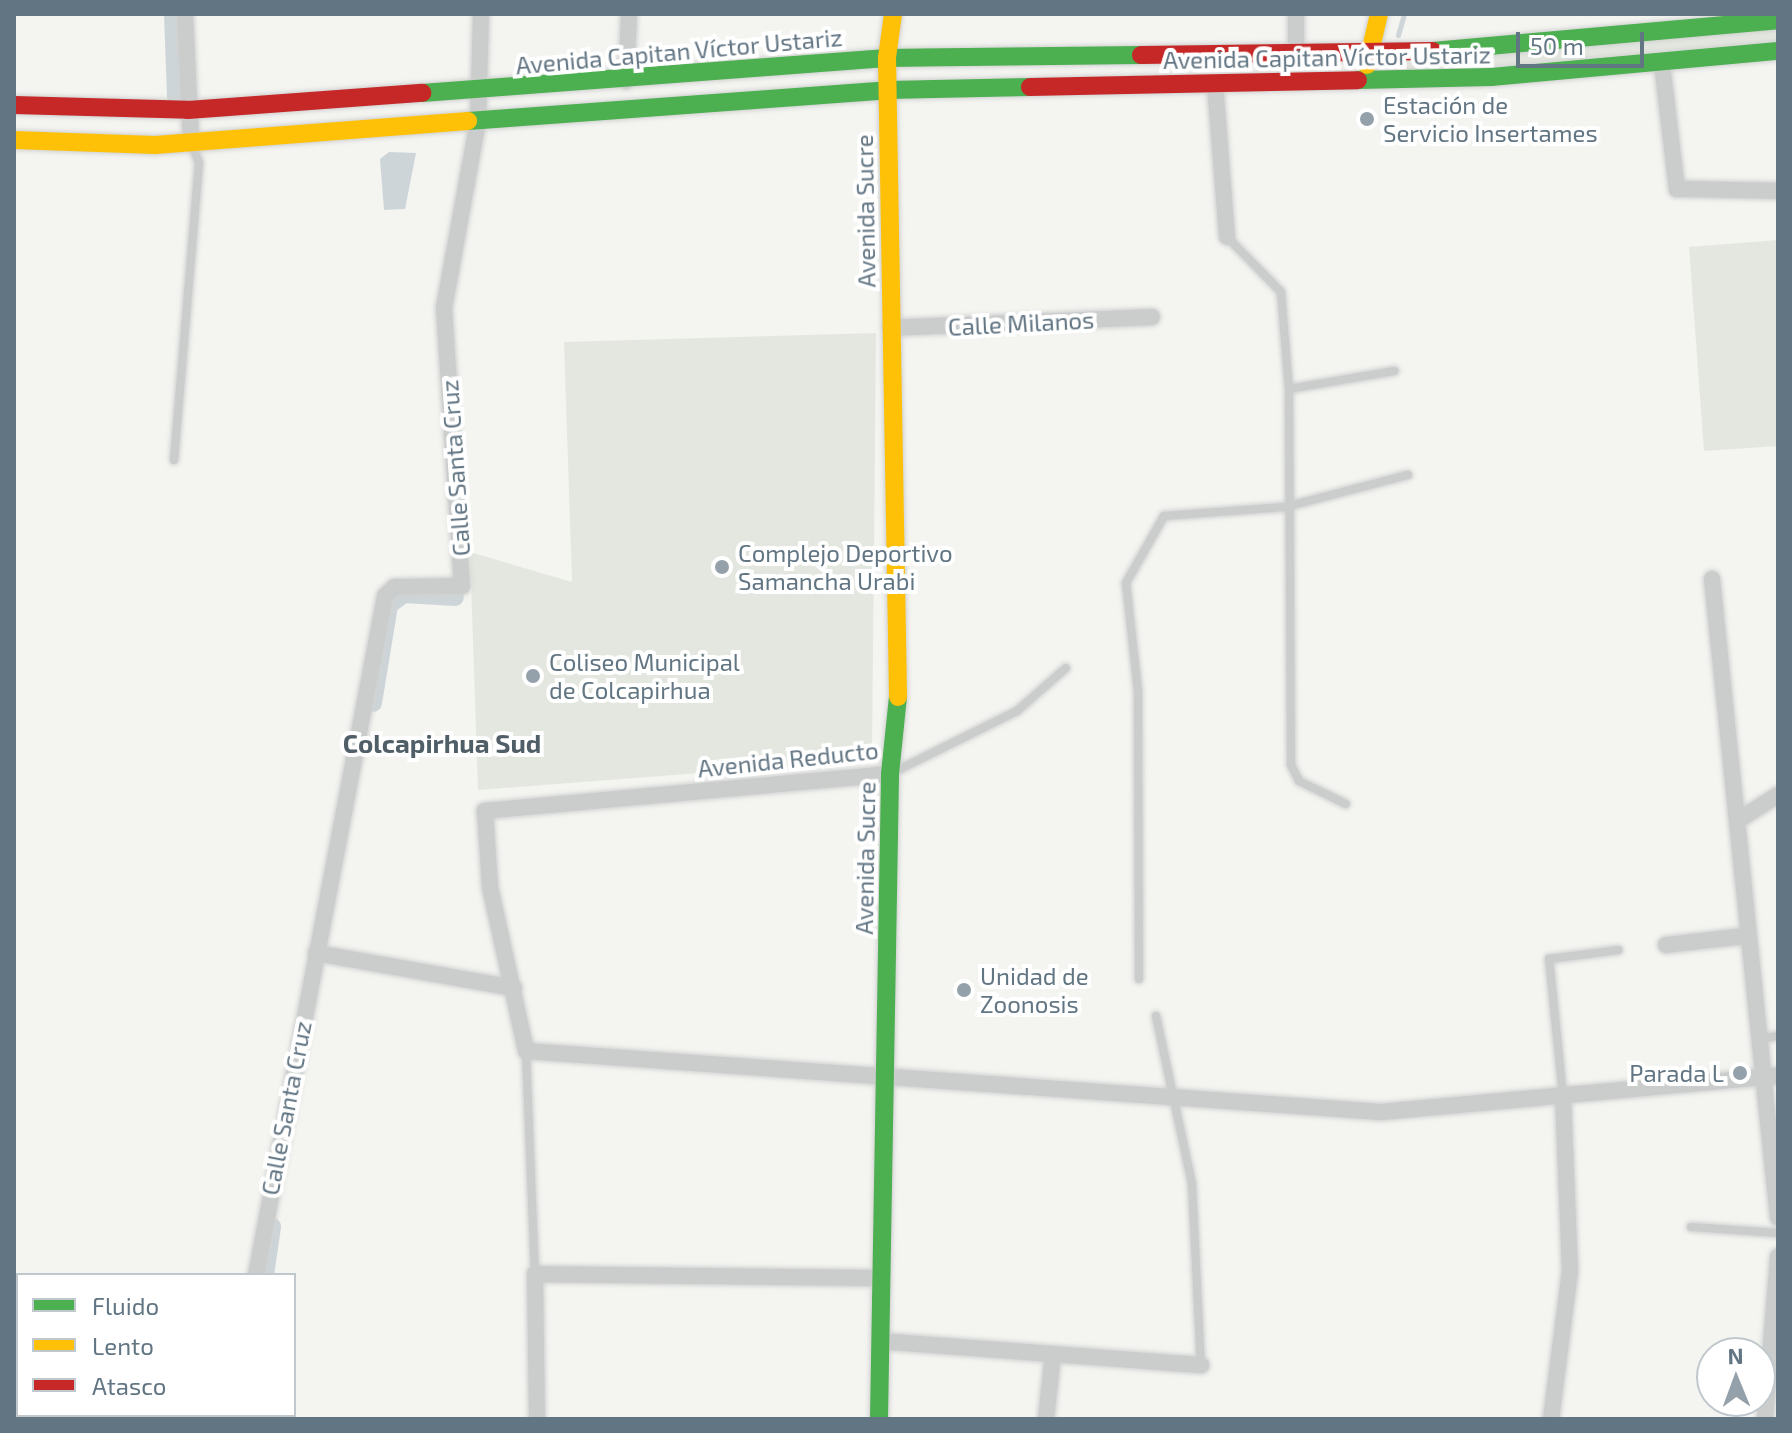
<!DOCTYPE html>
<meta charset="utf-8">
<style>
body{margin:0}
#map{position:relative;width:1792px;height:1433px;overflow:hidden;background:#f4f4f1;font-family:"Exo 2",sans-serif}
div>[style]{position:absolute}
.green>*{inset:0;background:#e4e7df}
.water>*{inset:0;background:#ced5d8}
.stream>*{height:5px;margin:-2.5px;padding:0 2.5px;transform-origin:2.5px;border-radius:2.5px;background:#ced5d8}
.canal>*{height:18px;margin:-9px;padding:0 9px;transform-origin:9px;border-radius:9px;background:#ced5d8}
.roads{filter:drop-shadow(0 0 2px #d0d2d1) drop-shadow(0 0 2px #d0d2d1)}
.lane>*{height:8px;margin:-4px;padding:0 4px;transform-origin:4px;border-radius:4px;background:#cbcdcd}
.street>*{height:16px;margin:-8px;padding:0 8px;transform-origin:8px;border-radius:8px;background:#cbcdcd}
.fast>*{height:18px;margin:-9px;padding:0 9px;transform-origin:9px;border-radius:9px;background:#4caf50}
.slow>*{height:18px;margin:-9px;padding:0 9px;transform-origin:9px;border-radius:9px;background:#ffc107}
.jam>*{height:18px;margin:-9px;padding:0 9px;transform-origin:9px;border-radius:9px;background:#c62828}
.dots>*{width:22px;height:22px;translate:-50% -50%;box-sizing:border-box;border:4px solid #fff;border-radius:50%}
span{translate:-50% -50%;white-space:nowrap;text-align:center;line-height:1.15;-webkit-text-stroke:8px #fff;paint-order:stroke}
.street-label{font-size:24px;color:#627583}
.poi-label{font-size:24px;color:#627583}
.left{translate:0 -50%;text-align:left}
.right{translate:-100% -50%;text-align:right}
.neighbourhood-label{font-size:26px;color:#505e68;font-weight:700}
.frame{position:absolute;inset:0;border:16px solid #627583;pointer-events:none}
.legend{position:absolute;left:16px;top:1273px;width:280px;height:144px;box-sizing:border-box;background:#fff;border:2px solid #c0c8cd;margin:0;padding:10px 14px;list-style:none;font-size:24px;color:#627583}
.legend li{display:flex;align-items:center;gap:16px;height:40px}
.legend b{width:40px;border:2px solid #c0c8cd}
.north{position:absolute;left:1696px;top:1337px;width:80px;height:80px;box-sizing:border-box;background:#fff;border:2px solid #c0c8cd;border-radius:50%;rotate:359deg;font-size:22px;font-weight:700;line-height:32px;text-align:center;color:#627583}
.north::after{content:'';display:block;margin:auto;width:28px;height:36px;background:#95a1aa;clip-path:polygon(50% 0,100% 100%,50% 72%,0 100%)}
.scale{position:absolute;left:1516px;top:32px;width:128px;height:36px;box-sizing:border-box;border:4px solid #627583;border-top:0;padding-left:10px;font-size:24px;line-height:28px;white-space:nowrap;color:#627583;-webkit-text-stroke:6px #fff;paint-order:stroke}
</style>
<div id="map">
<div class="green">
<div style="clip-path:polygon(1778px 29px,1778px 42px,1407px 74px,1407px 63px)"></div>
<div style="clip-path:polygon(1778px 240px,1778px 446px,1704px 451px,1689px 247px)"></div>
<div style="clip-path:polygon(876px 333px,872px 753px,856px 761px,478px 790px,470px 552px,572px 582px,564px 342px)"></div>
</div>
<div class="water">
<div style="clip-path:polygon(389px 152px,416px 153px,405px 209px,384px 210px,380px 159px)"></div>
</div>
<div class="stream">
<div style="left:1398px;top:35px;width:22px;rotate:-74deg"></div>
</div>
<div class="canal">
<div style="left:173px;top:14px;width:83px;rotate:87.9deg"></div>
<div style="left:373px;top:703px;width:99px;rotate:-80.7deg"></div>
<div style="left:389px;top:605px;width:19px;rotate:-36deg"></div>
<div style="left:404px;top:594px;width:51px;rotate:3.4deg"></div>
<div style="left:265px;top:1275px;width:49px;rotate:-81.7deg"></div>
<div style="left:249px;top:1415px;width:4px;rotate:76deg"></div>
</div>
<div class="roads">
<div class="lane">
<div style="left:1227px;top:237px;width:77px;rotate:45.5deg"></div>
<div style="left:1281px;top:292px;width:97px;rotate:85.3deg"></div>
<div style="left:1289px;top:389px;width:376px;rotate:89.7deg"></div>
<div style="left:1291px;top:765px;width:18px;rotate:63deg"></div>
<div style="left:1299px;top:781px;width:52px;rotate:26.1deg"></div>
<div style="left:1289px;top:389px;width:107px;rotate:-9.7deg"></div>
<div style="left:174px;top:460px;width:298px;rotate:-85.2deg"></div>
<div style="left:199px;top:163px;width:17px;rotate:-111deg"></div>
<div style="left:894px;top:772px;width:137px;rotate:-26.4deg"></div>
<div style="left:1017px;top:711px;width:65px;rotate:-41.3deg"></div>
<div style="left:1139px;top:979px;width:288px;rotate:-90.2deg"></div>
<div style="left:1138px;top:691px;width:109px;rotate:-96.3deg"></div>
<div style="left:1126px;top:583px;width:77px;rotate:-60.4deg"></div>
<div style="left:1164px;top:516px;width:121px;rotate:-4.3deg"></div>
<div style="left:1285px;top:507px;width:127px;rotate:-14.6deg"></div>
<div style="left:1156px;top:1016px;width:172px;rotate:77.9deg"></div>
<div style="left:1192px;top:1184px;width:181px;rotate:87.2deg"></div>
<div style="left:1758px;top:1039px;width:20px;rotate:-9deg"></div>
<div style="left:526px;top:1052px;width:222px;rotate:87.7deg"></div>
<div style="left:1563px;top:1096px;width:138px;rotate:-95.8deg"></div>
<div style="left:1549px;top:959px;width:70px;rotate:-7.4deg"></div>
<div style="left:1691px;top:1227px;width:87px;rotate:3.9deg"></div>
</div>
<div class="street">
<div style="left:185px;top:14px;width:129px;rotate:87.3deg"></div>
<div style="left:1296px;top:14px;width:41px;rotate:90deg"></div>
<div style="left:1662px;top:64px;width:126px;rotate:83.2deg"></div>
<div style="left:1677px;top:189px;width:101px;rotate:1.1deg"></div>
<div style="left:626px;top:81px;width:67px;rotate:-87.4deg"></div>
<div style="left:1215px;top:84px;width:153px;rotate:85.5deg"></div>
<div style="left:890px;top:328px;width:262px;rotate:-2.4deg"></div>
<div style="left:1712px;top:579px;width:642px;rotate:84.1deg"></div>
<div style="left:890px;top:774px;width:407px;rotate:174.8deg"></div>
<div style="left:485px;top:811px;width:76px;rotate:86.2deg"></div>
<div style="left:490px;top:887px;width:168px;rotate:77.6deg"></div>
<div style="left:526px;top:1051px;width:857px;rotate:4.08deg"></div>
<div style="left:1381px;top:1112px;width:399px;rotate:-5.2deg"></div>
<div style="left:1740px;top:819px;width:45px;rotate:-32.3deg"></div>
<div style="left:1666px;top:945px;width:80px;rotate:-6.5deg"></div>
<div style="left:316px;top:953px;width:201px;rotate:10deg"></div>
<div style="left:256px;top:1275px;width:691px;rotate:-79.24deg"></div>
<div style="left:385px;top:596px;width:13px;rotate:-42deg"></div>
<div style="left:395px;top:587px;width:67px;rotate:-0.9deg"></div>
<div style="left:462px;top:586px;width:279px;rotate:-93.7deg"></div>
<div style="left:444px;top:308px;width:190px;rotate:-79.7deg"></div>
<div style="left:478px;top:121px;width:107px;rotate:-88.4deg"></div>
<div style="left:880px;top:1341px;width:322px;rotate:4.3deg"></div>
<div style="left:241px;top:1415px;width:4px;rotate:90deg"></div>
<div style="left:537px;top:1419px;width:145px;rotate:-90.8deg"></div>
<div style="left:535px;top:1274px;width:346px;rotate:0.7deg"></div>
<div style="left:1046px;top:1419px;width:65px;rotate:-83.9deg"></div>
<div style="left:1551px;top:1419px;width:149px;rotate:-82.7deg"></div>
<div style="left:1570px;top:1271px;width:172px;rotate:-92.3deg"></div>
<div style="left:1765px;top:1419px;width:163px;rotate:-85.4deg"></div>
</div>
<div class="fast">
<div style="left:1433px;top:51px;width:346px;rotate:-5.1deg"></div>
<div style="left:1358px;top:80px;width:133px;rotate:-1.3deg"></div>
<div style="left:1491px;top:77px;width:288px;rotate:-5.2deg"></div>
<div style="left:422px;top:93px;width:466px;rotate:-4.3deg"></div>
<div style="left:887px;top:58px;width:254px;rotate:-0.7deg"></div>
<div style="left:468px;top:121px;width:421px;rotate:-4.2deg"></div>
<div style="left:888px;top:90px;width:142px;rotate:-1.2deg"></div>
<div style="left:879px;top:1419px;width:645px;rotate:-89.02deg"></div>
<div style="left:890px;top:774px;width:77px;rotate:-84.1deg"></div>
</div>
<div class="slow">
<div style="left:893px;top:14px;width:44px;rotate:97.8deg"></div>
<div style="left:887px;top:58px;width:639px;rotate:89.01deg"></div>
<div style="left:1367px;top:65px;width:52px;rotate:-76.8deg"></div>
<div style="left:14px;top:140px;width:141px;rotate:2deg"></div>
<div style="left:155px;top:145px;width:314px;rotate:-4.4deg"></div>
</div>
<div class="jam">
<div style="left:1141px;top:55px;width:292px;rotate:-0.8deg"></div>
<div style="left:1030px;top:87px;width:328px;rotate:-1.2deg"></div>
<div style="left:14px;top:105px;width:174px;rotate:1.6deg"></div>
<div style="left:188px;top:110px;width:235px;rotate:-4.2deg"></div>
</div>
</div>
<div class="dots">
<div style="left:1367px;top:119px;background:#95a1aa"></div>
<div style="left:722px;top:567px;background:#95a1aa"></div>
<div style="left:533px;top:676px;background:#95a1aa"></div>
<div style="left:964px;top:990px;background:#95a1aa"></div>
<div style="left:1740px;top:1073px;background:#95a1aa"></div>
</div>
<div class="street-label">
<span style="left:679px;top:51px;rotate:-5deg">Avenida Capitan Víctor Ustariz</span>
<span style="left:1327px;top:57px;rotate:-1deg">Avenida Capitan Víctor Ustariz</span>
<span style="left:865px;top:211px;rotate:-91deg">Avenida Sucre</span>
<span style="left:1021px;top:323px;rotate:-3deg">Calle Milanos</span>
<span style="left:455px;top:468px;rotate:-94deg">Calle Santa Cruz</span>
<span style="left:788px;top:759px;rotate:-6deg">Avenida Reducto</span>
<span style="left:865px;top:858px;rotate:-89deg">Avenida Sucre</span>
<span style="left:286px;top:1108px;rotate:-79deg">Calle Santa Cruz</span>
</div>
<div class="poi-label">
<span class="left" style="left:1383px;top:119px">Estación de<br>Servicio Insertames</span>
<span class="left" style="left:738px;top:567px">Complejo Deportivo<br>Samancha Urabi</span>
<span class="left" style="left:549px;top:676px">Coliseo Municipal<br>de Colcapirhua</span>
<span class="left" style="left:980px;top:990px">Unidad de<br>Zoonosis</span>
<span class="right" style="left:1724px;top:1073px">Parada L</span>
</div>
<div class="neighbourhood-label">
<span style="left:442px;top:743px">Colcapirhua Sud</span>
</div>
<div class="frame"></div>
<ul class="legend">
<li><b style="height:10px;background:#4caf50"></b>Fluido</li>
<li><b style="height:10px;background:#ffc107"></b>Lento</li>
<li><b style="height:10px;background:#c62828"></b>Atasco</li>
</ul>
<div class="north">N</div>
<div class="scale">50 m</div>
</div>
